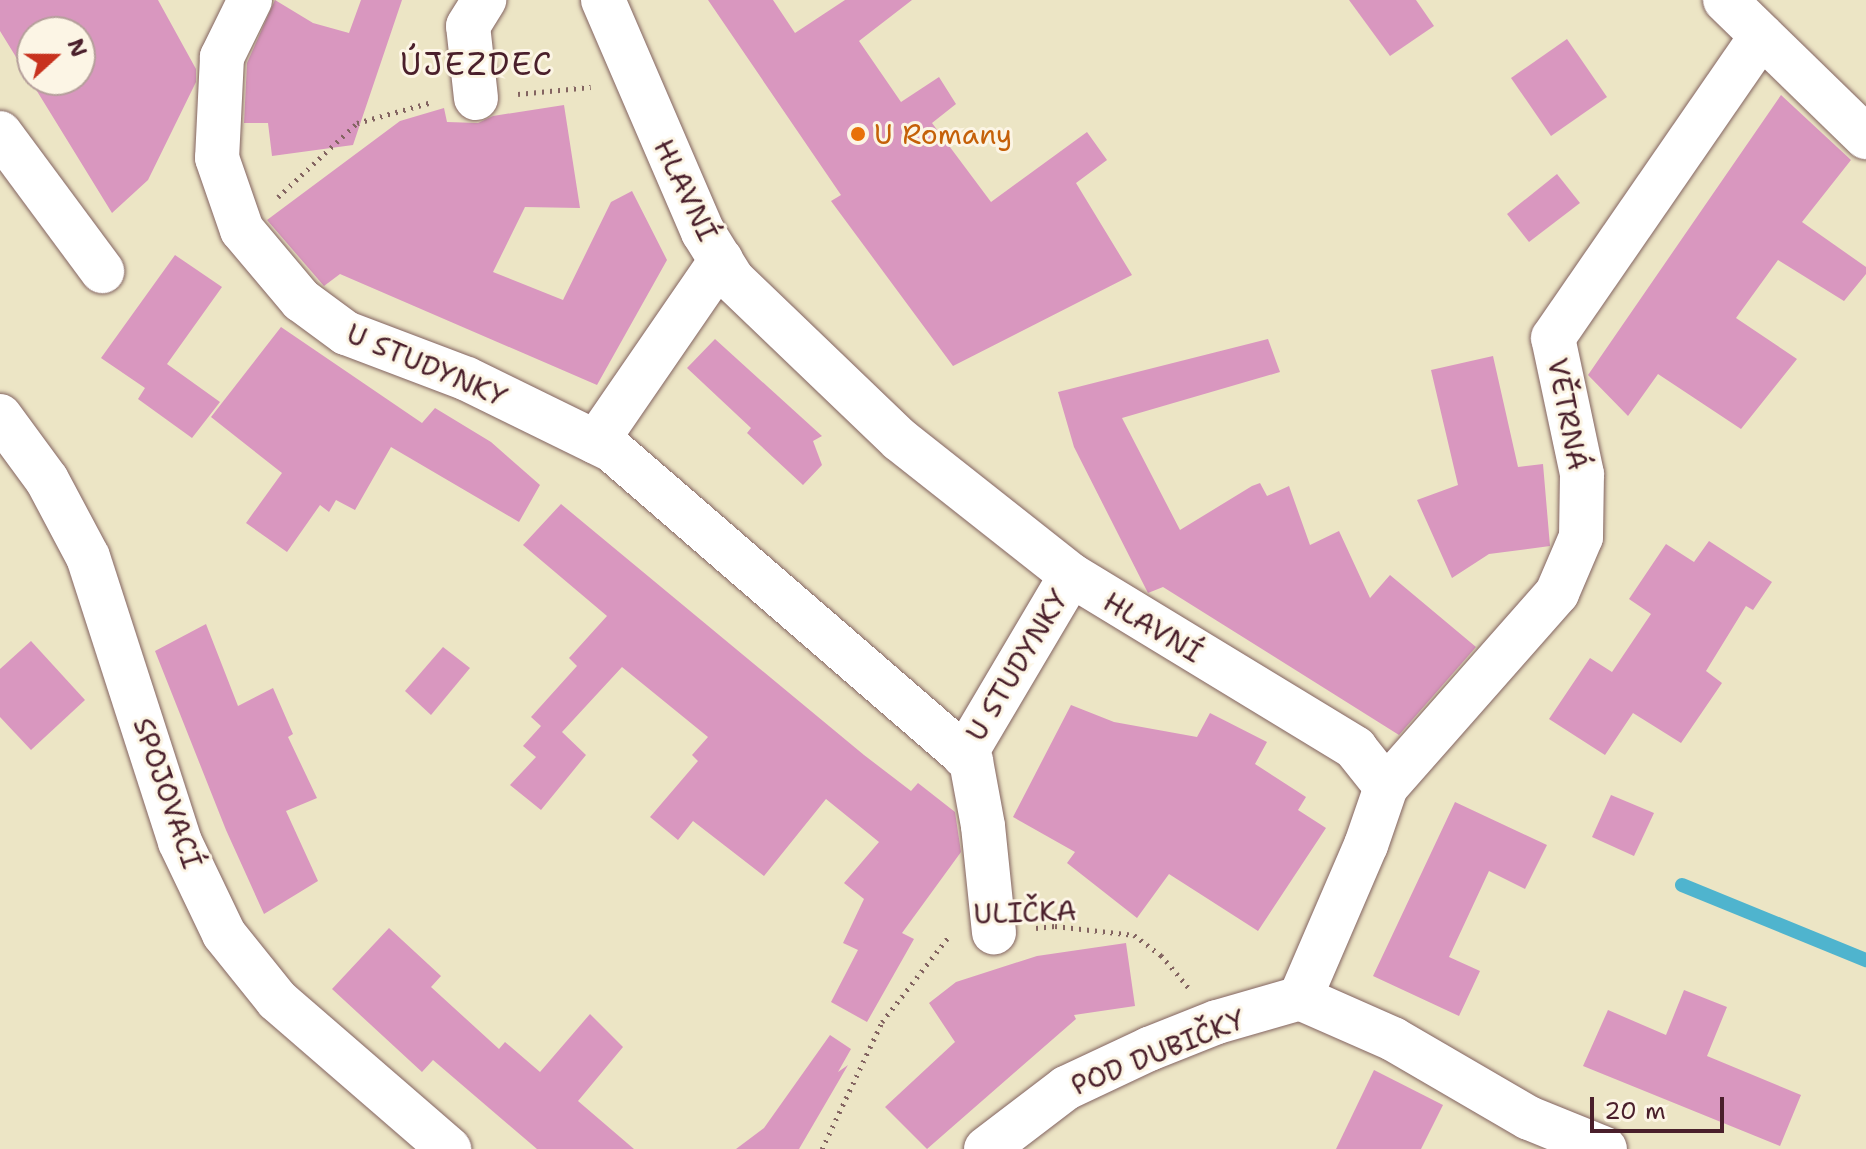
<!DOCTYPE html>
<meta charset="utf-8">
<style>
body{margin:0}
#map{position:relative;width:1866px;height:1149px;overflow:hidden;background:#ece5c5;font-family:"Shantell Sans",sans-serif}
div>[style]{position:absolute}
.stream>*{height:14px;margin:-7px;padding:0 7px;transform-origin:7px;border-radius:7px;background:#4fb4ce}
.building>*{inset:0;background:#d997bf}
.path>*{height:5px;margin-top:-2.5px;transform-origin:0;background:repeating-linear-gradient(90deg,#836461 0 2px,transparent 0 8px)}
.roads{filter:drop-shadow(0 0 2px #836461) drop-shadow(0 0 2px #836461)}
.minor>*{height:44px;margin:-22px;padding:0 22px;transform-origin:22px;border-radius:22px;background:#fff}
.dots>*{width:22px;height:22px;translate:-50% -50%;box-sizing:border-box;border:4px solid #fcf5e5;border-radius:50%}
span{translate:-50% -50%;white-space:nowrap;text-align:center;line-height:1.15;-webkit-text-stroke:6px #fcf5e5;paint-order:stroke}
.food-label{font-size:28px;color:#c56008}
.left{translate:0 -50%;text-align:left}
.street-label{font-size:28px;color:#4a1f2b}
.quarter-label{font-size:32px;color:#4a1f2b;letter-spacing:2px}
.north{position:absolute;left:16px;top:16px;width:80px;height:80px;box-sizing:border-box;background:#fcf5e5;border:2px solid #b59f9b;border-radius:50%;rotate:69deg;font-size:22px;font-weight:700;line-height:32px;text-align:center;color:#4a1f2b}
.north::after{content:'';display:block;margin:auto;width:28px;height:36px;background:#c8321e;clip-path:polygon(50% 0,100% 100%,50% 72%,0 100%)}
.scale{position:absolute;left:1590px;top:1097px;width:134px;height:36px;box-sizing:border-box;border:4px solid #4a1f2b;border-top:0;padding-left:10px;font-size:24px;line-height:28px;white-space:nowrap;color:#4a1f2b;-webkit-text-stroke:6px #fcf5e5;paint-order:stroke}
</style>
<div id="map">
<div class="stream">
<div style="left:1682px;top:885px;width:199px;rotate:22.2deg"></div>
</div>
<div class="building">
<div style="clip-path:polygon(evenodd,0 0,158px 0,196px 69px,196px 82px,148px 180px,112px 213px,0 31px,0 0,32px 32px,80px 32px,80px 80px,32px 80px,32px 32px)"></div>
<div style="clip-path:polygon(275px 0,313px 23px,349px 33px,361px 0,402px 0,353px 145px,272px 156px,268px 123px,244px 123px,247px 63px)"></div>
<div style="clip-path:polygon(708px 0,773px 0,795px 33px,845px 0,912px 0,859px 41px,901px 102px,939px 77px,956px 104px,932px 123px,991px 202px,1087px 132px,1107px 160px,1076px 183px,1132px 275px,953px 366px,831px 201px,841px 195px)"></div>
<div style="clip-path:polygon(1349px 0,1416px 0,1434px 26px,1390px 56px)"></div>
<div style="clip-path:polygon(1567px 39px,1607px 97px,1551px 136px,1511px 78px)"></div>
<div style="clip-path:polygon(1781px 95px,1851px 160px,1802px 222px,1866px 267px,1866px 274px,1844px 301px,1778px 260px,1736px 318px,1797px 359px,1741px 429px,1658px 374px,1628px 416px,1588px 375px)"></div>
<div style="clip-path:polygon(564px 105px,580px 208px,525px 207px,493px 272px,563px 300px,611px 202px,632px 191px,667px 260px,597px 385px,340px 274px,324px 286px,267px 220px,400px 121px,444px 108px,447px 122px,478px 123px,493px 116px)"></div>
<div style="clip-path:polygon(1557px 174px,1580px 203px,1529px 242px,1507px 214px)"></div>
<div style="clip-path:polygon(175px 255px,222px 287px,167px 364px,220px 402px,192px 438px,138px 399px,145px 388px,101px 358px)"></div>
<div style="clip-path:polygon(281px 327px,422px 423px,435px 408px,491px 442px,540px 485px,519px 522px,391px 447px,355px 510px,336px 500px,329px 512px,320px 505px,287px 552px,246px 523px,282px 473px,211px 417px)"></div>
<div style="clip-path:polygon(715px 339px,822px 436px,813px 441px,822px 465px,803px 485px,747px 433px,751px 428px,687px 368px)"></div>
<div style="clip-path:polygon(1268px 339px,1280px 372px,1122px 418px,1180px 530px,1252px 486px,1260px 483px,1267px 496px,1289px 486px,1310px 545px,1339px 531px,1370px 598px,1390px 575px,1476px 647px,1399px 735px,1163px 587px,1148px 593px,1074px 447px,1058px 392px)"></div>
<div style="clip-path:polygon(1493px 356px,1518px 467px,1543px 464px,1550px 546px,1489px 554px,1452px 578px,1417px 500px,1458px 485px,1431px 370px)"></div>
<div style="clip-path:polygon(561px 504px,864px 755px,911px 791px,918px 783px,955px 812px,961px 852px,902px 933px,914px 939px,867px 1022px,831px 1002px,858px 950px,843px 943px,864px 899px,844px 883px,879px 842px,826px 799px,764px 876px,693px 821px,678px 840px,650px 817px,698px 761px,692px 755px,708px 737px,622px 667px,562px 732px,586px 755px,541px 810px,510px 785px,536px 757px,523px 746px,541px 726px,531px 717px,577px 666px,569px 658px,607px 616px,523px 545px)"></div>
<div style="clip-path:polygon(1709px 541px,1772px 582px,1753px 610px,1746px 606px,1706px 671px,1722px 683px,1681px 743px,1633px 713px,1605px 755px,1549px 719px,1590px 658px,1612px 672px,1651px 614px,1629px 599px,1666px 544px,1694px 562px)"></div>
<div style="clip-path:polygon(206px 624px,238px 706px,273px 688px,293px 734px,288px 737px,317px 798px,286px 811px,318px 881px,264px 914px,226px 830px,155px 651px)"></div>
<div style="clip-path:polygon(31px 641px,85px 700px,31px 750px,0 717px,0 669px)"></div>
<div style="clip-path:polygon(443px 647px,470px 668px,431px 715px,405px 691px)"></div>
<div style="clip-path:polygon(1071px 705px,1114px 722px,1197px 737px,1210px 713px,1267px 742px,1255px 764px,1306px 797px,1298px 810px,1326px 828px,1258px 931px,1169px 874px,1137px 918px,1067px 863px,1075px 852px,1013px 817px)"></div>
<div style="clip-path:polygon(1611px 795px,1654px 813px,1634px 856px,1592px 837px)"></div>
<div style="clip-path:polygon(1455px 802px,1547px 845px,1525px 889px,1489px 871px,1449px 957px,1480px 971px,1459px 1016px,1373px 976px)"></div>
<div style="clip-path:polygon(389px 928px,441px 976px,431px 987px,499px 1049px,505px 1042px,540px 1072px,590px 1014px,623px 1047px,578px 1101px,634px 1149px,537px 1149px,433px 1060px,422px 1072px,332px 989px)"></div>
<div style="clip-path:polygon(1126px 943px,1135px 1006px,1074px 1015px,1076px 1019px,927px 1149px,885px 1107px,955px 1042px,929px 1003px,956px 982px,1037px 956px)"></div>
<div style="clip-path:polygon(1684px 990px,1727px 1007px,1707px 1056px,1801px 1095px,1780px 1146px,1583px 1066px,1608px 1010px,1666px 1035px)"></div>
<div style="clip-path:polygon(830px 1035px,851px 1049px,838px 1072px,848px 1065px,799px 1149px,736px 1149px,764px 1128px)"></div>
<div style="clip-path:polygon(1374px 1070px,1443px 1105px,1421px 1149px,1336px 1149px)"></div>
</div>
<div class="path">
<div style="left:518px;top:94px;width:73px;rotate:-5.5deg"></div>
<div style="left:278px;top:197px;width:108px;rotate:-43.1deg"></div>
<div style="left:357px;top:123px;width:78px;rotate:-15.6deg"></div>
<div style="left:1036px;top:928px;width:19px;rotate:-6deg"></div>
<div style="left:1055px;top:926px;width:80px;rotate:6.5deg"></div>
<div style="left:1134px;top:935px;width:34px;rotate:37deg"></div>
<div style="left:1161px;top:955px;width:42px;rotate:49.8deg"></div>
<div style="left:822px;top:1149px;width:140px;rotate:-64.7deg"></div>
<div style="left:882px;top:1022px;width:110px;rotate:-52deg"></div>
</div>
<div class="roads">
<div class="minor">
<div style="left:250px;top:0;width:64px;rotate:116.2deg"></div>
<div style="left:222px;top:57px;width:101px;rotate:92.8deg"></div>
<div style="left:217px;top:158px;width:76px;rotate:70.9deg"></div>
<div style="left:242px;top:230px;width:92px;rotate:49.9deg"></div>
<div style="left:301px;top:300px;width:56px;rotate:36.3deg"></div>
<div style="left:346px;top:333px;width:129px;rotate:20.8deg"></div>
<div style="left:467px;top:379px;width:161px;rotate:26.1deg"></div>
<div style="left:612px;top:450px;width:475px;rotate:40.9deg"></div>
<div style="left:971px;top:761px;width:66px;rotate:79.5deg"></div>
<div style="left:983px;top:826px;width:107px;rotate:84.1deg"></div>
<div style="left:603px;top:0;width:253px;rotate:66.7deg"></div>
<div style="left:703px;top:232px;width:57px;rotate:58deg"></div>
<div style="left:733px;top:280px;width:231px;rotate:43.8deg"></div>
<div style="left:900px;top:440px;width:218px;rotate:38.3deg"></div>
<div style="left:1071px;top:575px;width:333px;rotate:31.3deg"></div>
<div style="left:1355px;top:748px;width:50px;rotate:51.5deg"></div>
<div style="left:1725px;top:0;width:197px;rotate:44.2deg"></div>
<div style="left:476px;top:98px;width:72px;rotate:-96.3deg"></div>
<div style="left:468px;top:26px;width:31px;rotate:-58deg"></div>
<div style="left:0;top:133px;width:172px;rotate:53.5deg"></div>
<div style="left:0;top:416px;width:79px;rotate:53.7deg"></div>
<div style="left:47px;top:480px;width:87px;rotate:62deg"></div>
<div style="left:88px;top:557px;width:299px;rotate:72.1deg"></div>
<div style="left:180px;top:842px;width:102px;rotate:64.4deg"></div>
<div style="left:224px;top:934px;width:85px;rotate:51.2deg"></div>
<div style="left:277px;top:1000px;width:228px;rotate:40.9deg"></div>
<div style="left:596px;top:442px;width:221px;rotate:-55.5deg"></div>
<div style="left:964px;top:756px;width:210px;rotate:-59.4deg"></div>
<div style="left:1300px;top:998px;width:167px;rotate:-66.7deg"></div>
<div style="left:1366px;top:845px;width:61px;rotate:-71deg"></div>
<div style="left:1386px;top:787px;width:259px;rotate:-48.6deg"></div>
<div style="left:1557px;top:593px;width:61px;rotate:-66.8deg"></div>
<div style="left:1581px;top:537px;width:63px;rotate:-89.1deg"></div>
<div style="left:1582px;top:474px;width:139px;rotate:-102deg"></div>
<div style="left:1553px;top:338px;width:367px;rotate:-55.4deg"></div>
<div style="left:1300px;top:998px;width:102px;rotate:23.8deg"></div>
<div style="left:1393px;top:1039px;width:157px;rotate:30.2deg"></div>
<div style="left:1529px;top:1118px;width:82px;rotate:22.2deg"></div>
<div style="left:986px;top:1149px;width:101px;rotate:-37.3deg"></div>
<div style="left:1066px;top:1088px;width:92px;rotate:-25.2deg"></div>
<div style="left:1149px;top:1049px;width:73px;rotate:-21.7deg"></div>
<div style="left:1217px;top:1022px;width:86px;rotate:-16.1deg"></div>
</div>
</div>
<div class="dots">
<div style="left:858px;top:134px;background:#e8710a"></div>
</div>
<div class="food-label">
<span class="left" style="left:874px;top:134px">U Romany</span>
</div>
<div class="street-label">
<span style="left:686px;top:190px;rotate:64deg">HLAVNÍ</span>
<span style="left:427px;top:365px;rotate:23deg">U STUDYNKY</span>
<span style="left:1568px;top:414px;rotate:79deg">VĚTRNÁ</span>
<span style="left:1153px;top:627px;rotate:31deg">HLAVNÍ</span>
<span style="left:1017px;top:665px;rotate:-59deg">U STUDYNKY</span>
<span style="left:168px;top:793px;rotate:71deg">SPOJOVACÍ</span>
<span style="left:1025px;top:912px;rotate:-2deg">ULIČKA</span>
<span style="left:1158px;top:1052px;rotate:-22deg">POD DUBIČKY</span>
</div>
<div class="quarter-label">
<span style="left:477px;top:64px">ÚJEZDEC</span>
</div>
<div class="north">N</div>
<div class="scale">20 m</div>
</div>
